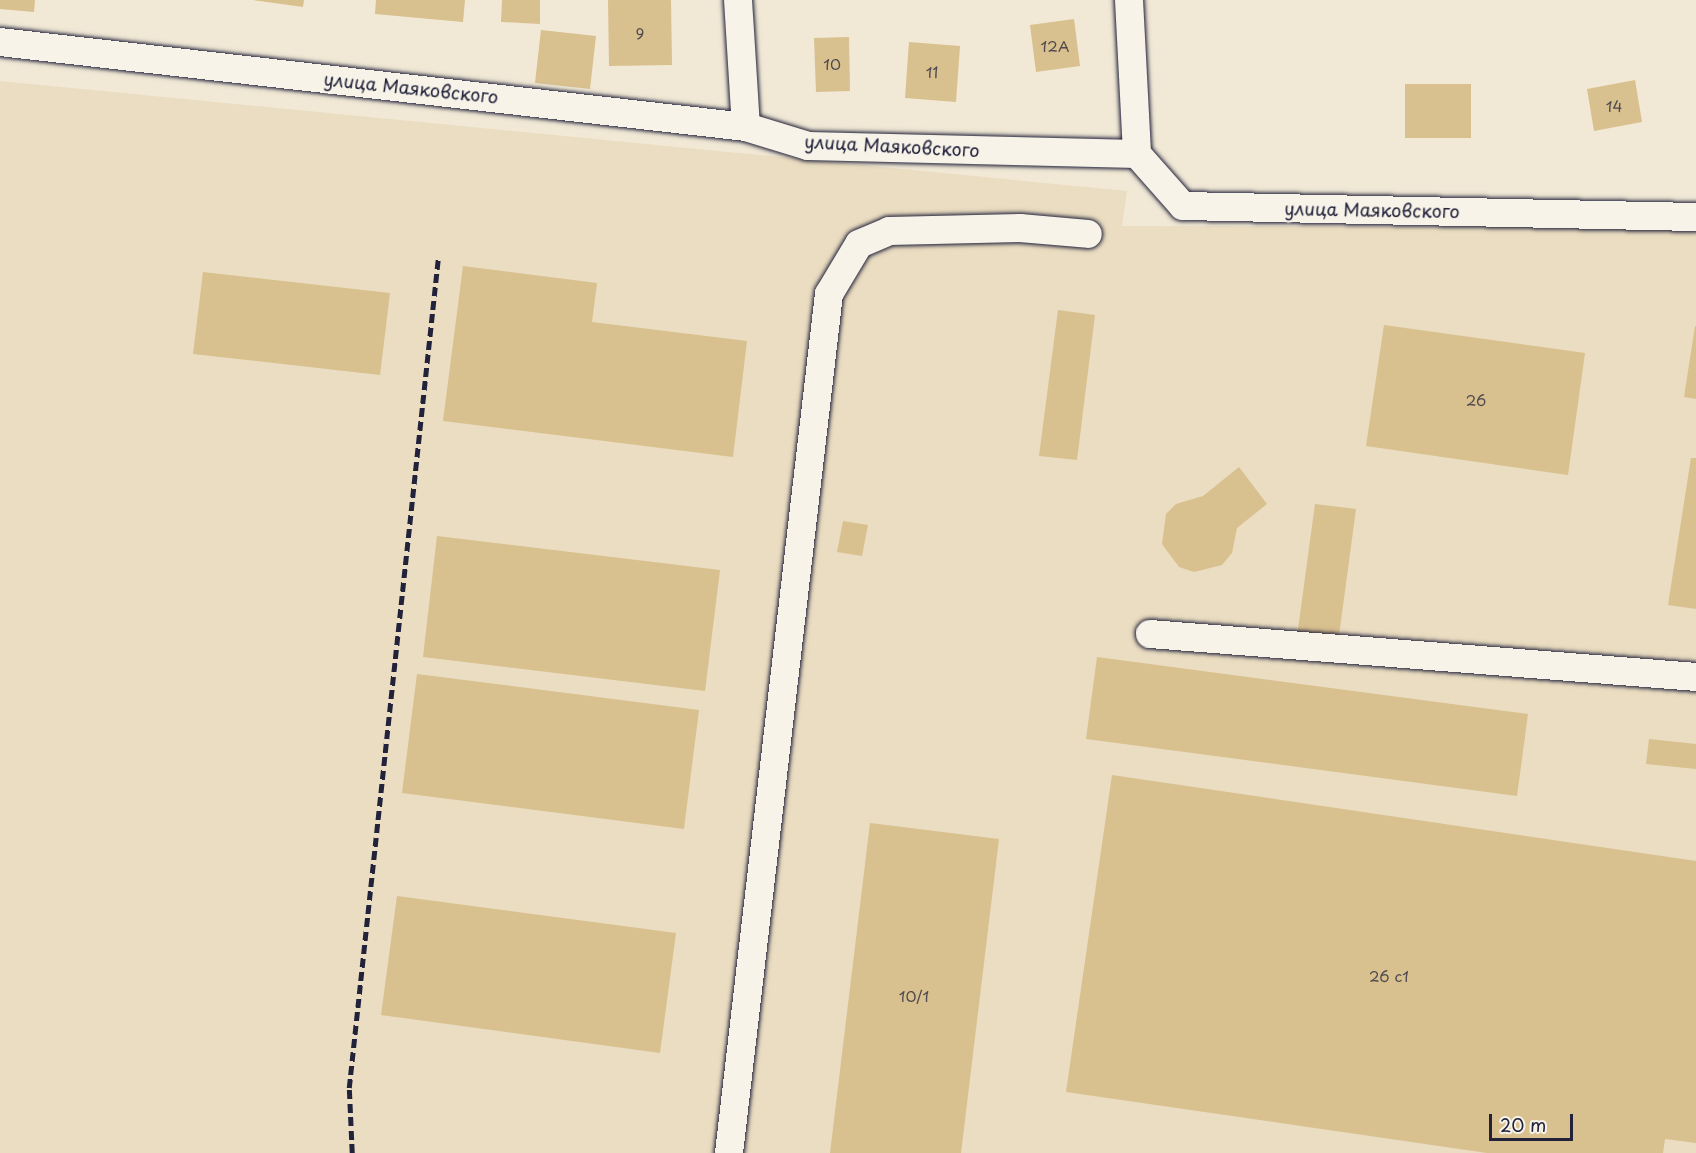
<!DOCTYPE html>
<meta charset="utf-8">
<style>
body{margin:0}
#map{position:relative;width:1696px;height:1153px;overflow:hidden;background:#f1e9d6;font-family:"Playpen Sans",sans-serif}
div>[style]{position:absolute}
.built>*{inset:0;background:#eaddc1}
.building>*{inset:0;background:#d9c08f}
.roads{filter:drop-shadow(0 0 2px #22223b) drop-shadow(0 0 2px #22223b)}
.minor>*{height:28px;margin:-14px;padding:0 14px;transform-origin:14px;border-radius:14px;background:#f7f3e8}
.rail>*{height:4.5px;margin-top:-2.25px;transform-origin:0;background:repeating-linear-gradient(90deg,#22223b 0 9px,transparent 0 13.5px)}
span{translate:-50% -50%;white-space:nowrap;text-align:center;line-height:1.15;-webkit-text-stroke:4.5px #f7f3e8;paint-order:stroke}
.number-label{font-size:15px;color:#504a50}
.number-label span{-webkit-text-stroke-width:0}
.street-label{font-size:18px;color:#22223b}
.scale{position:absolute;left:1489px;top:1114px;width:84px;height:27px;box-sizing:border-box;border:3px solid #22223b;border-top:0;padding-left:8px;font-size:18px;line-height:21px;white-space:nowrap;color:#22223b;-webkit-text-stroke:4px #f7f3e8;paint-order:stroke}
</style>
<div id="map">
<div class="built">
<div style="clip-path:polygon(0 81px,1127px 191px,1122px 226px,1696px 227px,1696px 1153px,0 1153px)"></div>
</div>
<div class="building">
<div style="clip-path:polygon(0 0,35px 0,34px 12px,0 9px)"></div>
<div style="clip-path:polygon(253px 0,304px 0,303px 7px)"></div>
<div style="clip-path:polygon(376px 0,465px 0,463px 22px,375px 14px)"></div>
<div style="clip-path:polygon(502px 0,540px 0,540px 24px,501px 22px)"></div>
<div style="clip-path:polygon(608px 0,671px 0,672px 65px,609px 66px)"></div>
<div style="clip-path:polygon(1074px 19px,1080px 66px,1036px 72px,1030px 25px)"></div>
<div style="clip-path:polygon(541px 30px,596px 36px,590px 89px,535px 83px)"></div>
<div style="clip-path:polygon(849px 37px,850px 91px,816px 92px,814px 38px)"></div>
<div style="clip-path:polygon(909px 42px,960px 46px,956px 102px,905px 98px)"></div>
<div style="clip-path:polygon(1635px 80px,1642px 122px,1594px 131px,1587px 89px)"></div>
<div style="clip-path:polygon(1405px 84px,1471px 84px,1471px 138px,1405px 138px)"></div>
<div style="clip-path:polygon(463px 266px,597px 283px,592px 322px,747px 341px,733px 457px,443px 421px)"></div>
<div style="clip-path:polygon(203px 272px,390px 293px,380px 375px,193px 354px)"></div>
<div style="clip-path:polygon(1058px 310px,1095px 315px,1077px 460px,1039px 456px)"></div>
<div style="clip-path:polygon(1384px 325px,1585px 353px,1568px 475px,1366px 446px)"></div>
<div style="clip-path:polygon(1695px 326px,1696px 326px,1696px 399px,1684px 397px)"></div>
<div style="clip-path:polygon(1691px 458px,1696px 458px,1696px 609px,1668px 605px)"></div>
<div style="clip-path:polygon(1239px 467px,1267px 504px,1237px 528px,1232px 553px,1222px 565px,1194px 572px,1179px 567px,1162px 544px,1166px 514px,1176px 504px,1203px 496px)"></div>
<div style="clip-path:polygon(1315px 504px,1356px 509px,1338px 643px,1297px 637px)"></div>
<div style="clip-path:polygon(843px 521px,868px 525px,862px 556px,837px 552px)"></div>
<div style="clip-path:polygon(437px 536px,720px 570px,705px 691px,423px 657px)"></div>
<div style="clip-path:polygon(1097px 657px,1528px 714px,1517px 796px,1086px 739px)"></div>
<div style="clip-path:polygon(417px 674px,699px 710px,684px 829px,402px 793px)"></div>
<div style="clip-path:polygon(1649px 739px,1696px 744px,1696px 769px,1646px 764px)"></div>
<div style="clip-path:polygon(1112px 775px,1696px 861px,1696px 1143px,1665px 1139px,1663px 1153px,1487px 1153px,1066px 1092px)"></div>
<div style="clip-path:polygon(870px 823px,999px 839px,961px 1153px,830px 1153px)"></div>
<div style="clip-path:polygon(397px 896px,676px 933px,660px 1053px,381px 1015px)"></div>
</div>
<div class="roads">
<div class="minor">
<div style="left:738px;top:0;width:127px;rotate:86.4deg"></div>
<div style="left:1129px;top:0;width:154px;rotate:87deg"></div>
<div style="left:0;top:42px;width:751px;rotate:6.5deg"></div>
<div style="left:746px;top:127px;width:65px;rotate:17deg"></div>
<div style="left:808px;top:146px;width:329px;rotate:1.4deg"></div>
<div style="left:1137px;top:154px;width:69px;rotate:48.5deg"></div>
<div style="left:1183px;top:206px;width:513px;rotate:1.23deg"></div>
<div style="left:1150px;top:634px;width:548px;rotate:4.5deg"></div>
<div style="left:729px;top:1153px;width:865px;rotate:-83.36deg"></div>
<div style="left:829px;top:294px;width:58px;rotate:-59deg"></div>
<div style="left:859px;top:244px;width:33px;rotate:-23deg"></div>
<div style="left:889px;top:231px;width:131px;rotate:-1.3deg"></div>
<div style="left:1020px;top:228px;width:68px;rotate:5deg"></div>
</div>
</div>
<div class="rail">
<div style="left:352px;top:1153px;width:65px;rotate:-92.6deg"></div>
<div style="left:349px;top:1088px;width:834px;rotate:-83.87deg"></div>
</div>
<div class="number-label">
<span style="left:640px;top:33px">9</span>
<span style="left:1055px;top:46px">12А</span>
<span style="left:832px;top:64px">10</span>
<span style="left:932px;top:72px">11</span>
<span style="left:1614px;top:106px">14</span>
<span style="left:1476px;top:400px">26</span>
<span style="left:1389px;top:976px">26 с1</span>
<span style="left:914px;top:996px">10/1</span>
</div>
<div class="street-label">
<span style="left:411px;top:88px;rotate:6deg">улица Маяковского</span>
<span style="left:892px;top:146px;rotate:3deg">улица Маяковского</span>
<span style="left:1372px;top:210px;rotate:1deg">улица Маяковского</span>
</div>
<div class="scale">20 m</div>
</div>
